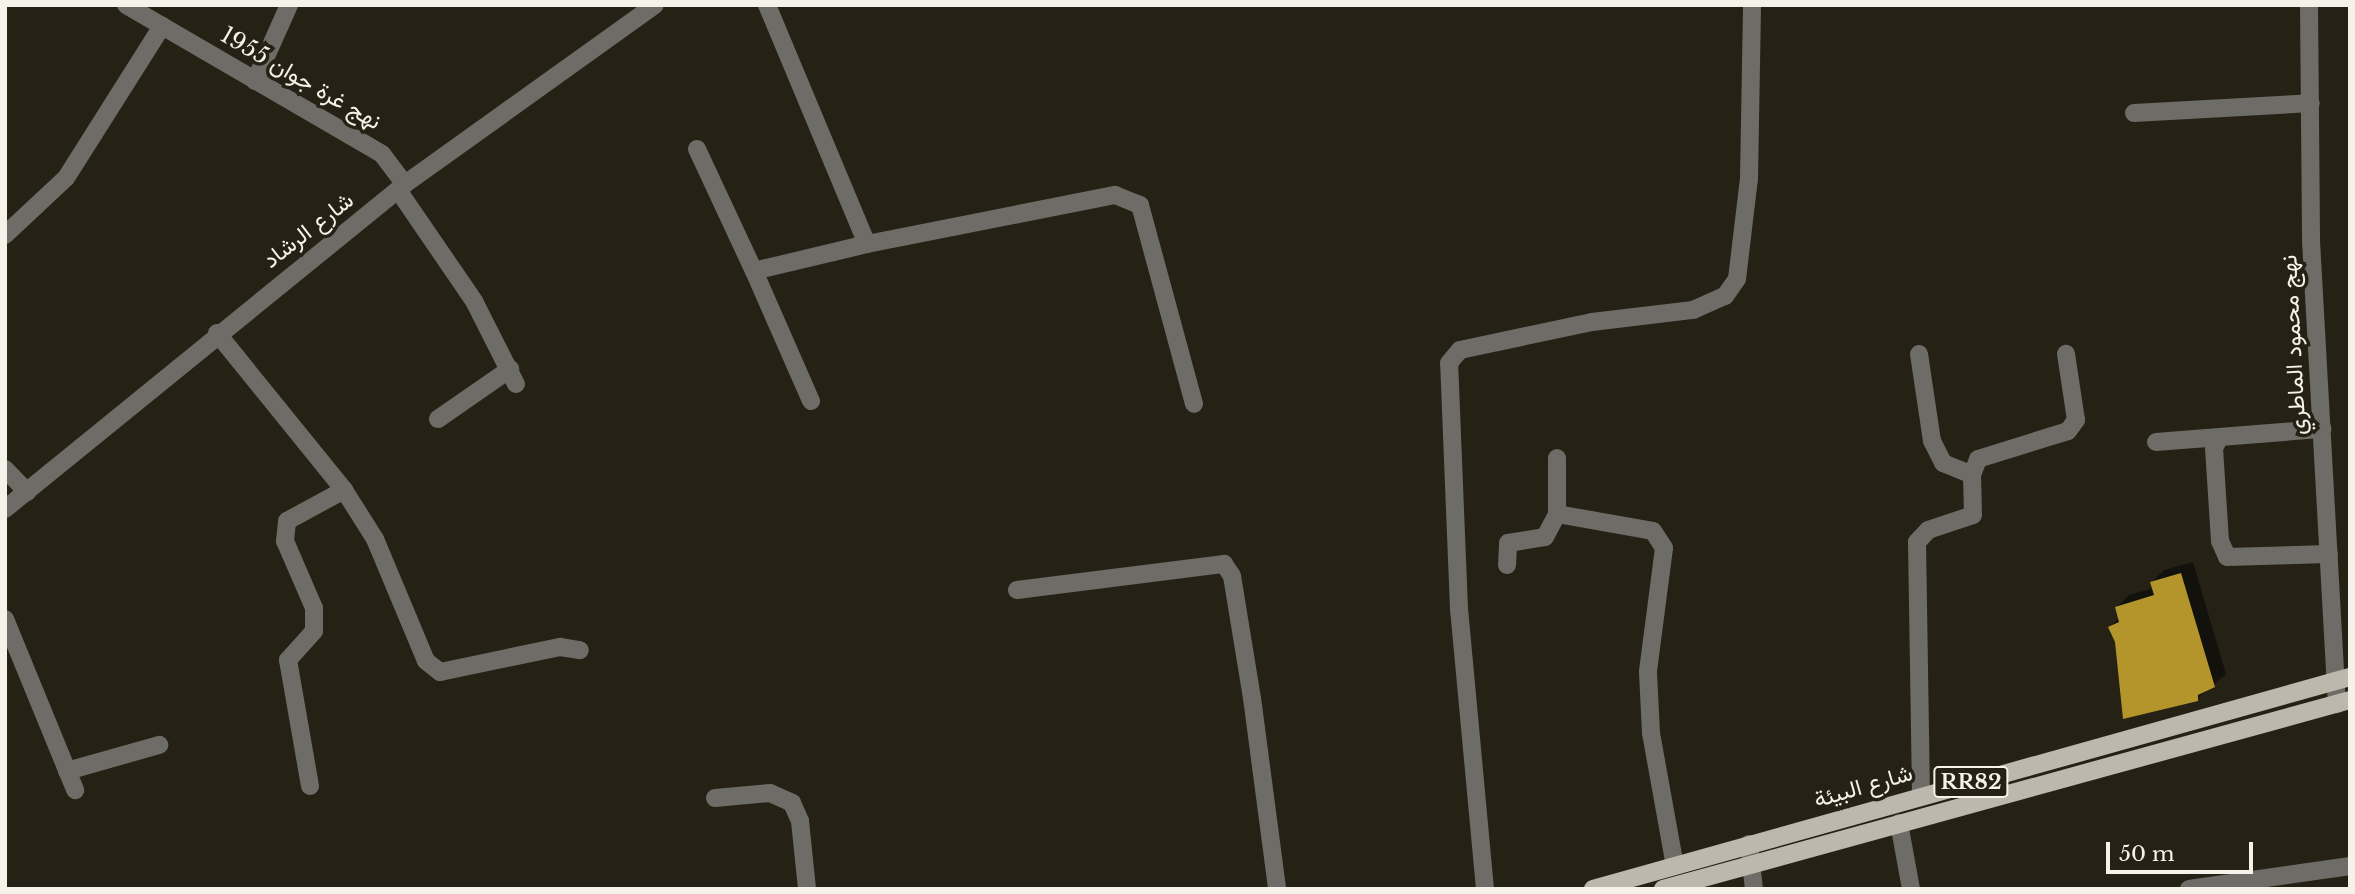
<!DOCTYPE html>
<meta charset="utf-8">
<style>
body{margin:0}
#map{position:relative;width:2355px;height:894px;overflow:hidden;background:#252115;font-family:"Libre Baskerville",Vazirmatn,serif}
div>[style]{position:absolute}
.shadow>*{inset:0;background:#0007}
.building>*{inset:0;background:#b3952c}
.minor>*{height:18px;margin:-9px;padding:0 9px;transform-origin:9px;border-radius:9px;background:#6e6c66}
.major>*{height:18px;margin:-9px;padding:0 9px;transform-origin:9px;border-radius:9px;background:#bcb8ab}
span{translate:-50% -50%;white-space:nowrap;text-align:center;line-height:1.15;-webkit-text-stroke:7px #252115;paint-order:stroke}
.shield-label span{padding:2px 5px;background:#252115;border:2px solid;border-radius:5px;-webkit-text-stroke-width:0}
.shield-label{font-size:21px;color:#f5f2ea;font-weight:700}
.street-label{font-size:23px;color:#f5f2ea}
.frame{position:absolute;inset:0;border:7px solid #f5f2ea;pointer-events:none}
.scale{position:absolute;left:2106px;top:842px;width:147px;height:32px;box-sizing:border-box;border:4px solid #f5f2ea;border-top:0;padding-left:9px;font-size:21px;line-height:24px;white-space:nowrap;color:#f5f2ea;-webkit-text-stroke:5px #252115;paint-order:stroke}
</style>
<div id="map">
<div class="shadow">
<div style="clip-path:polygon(2193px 562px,2226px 674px,2197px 699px,2117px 642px,2110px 627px,2119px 618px,2117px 607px,2129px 595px,2154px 588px,2152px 582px,2164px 570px)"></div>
</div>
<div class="building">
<div style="clip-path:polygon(2181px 573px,2215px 687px,2198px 695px,2198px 701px,2123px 719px,2115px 642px,2108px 627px,2119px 622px,2115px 607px,2154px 595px,2150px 582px)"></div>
</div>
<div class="minor">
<div style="left:126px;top:5px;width:296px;rotate:30.2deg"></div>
<div style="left:382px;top:154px;width:38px;rotate:53deg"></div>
<div style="left:767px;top:5px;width:259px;rotate:67.3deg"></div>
<div style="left:867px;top:244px;width:253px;rotate:-11.2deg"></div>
<div style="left:1115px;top:195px;width:27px;rotate:22deg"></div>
<div style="left:1140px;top:205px;width:206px;rotate:74.8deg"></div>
<div style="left:2309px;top:5px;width:236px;rotate:89.5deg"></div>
<div style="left:2311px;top:241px;width:464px;rotate:86.8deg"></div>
<div style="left:255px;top:81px;width:83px;rotate:-65.9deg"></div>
<div style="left:2134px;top:113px;width:177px;rotate:-3.2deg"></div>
<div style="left:697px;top:149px;width:135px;rotate:65deg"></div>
<div style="left:398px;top:190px;width:135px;rotate:55.6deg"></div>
<div style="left:474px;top:301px;width:93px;rotate:63.2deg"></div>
<div style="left:5px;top:235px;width:83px;rotate:-43.1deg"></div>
<div style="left:66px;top:178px;width:180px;rotate:-57.7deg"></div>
<div style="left:217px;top:333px;width:202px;rotate:51deg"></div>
<div style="left:344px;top:490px;width:58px;rotate:57.7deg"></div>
<div style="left:375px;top:539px;width:132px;rotate:67.3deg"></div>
<div style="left:426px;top:661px;width:18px;rotate:38deg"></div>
<div style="left:440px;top:672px;width:123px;rotate:-11.8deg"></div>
<div style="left:560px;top:647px;width:20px;rotate:9deg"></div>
<div style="left:1919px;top:354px;width:88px;rotate:81.5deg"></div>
<div style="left:1932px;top:441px;width:25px;rotate:63deg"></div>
<div style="left:1943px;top:463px;width:31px;rotate:22deg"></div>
<div style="left:811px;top:401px;width:142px;rotate:-113.7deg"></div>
<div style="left:754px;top:271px;width:116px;rotate:-13.4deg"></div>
<div style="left:438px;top:419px;width:88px;rotate:-34.8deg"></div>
<div style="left:2219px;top:439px;width:10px;rotate:119deg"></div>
<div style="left:2214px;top:448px;width:93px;rotate:86.3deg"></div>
<div style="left:2220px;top:541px;width:17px;rotate:66deg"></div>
<div style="left:2227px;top:557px;width:102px;rotate:-1.7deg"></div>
<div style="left:2156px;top:442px;width:167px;rotate:-4.5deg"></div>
<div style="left:1557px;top:458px;width:56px;rotate:90deg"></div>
<div style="left:1557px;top:514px;width:97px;rotate:10deg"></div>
<div style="left:1653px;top:531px;width:20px;rotate:57deg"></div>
<div style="left:1664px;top:548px;width:125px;rotate:97.4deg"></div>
<div style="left:1648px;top:672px;width:61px;rotate:87.2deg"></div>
<div style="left:1651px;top:733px;width:135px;rotate:79.8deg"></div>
<div style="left:5px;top:469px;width:32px;rotate:46deg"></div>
<div style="left:5px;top:509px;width:515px;rotate:-39.09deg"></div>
<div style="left:405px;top:184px;width:307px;rotate:-35.6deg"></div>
<div style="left:1507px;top:565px;width:22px;rotate:-87deg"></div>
<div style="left:1508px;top:543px;width:37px;rotate:-9deg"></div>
<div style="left:1545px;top:537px;width:26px;rotate:-62deg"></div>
<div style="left:1017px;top:590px;width:209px;rotate:-7.2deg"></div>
<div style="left:1224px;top:564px;width:14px;rotate:56deg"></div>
<div style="left:1232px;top:576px;width:124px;rotate:80.7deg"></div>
<div style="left:1252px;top:698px;width:193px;rotate:82.5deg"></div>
<div style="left:5px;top:619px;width:185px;rotate:67.7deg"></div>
<div style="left:67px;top:771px;width:96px;rotate:-15.8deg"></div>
<div style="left:310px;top:786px;width:128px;rotate:-99.9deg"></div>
<div style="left:288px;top:660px;width:39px;rotate:-48deg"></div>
<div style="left:314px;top:631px;width:23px;rotate:-90deg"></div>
<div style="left:314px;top:608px;width:73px;rotate:-113.4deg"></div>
<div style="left:285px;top:541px;width:20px;rotate:-84deg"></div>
<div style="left:287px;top:521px;width:65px;rotate:-28.5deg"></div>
<div style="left:1921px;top:795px;width:253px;rotate:-90.9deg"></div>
<div style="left:1917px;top:542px;width:16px;rotate:-47deg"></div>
<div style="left:1928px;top:530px;width:47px;rotate:-18.4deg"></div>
<div style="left:1973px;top:515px;width:40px;rotate:-91.4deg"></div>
<div style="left:1972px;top:475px;width:17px;rotate:-69deg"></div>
<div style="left:1978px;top:459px;width:94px;rotate:-17.3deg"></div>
<div style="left:2068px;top:431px;width:14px;rotate:-54deg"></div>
<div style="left:2076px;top:420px;width:67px;rotate:-98.6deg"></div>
<div style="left:715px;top:798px;width:55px;rotate:-5.2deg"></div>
<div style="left:770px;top:793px;width:24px;rotate:24deg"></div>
<div style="left:792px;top:803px;width:20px;rotate:66deg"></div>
<div style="left:800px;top:821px;width:68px;rotate:84.1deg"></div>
<div style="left:1899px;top:823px;width:67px;rotate:79.7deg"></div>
<div style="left:1749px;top:844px;width:45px;rotate:83.7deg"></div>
<div style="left:1485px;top:889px;width:281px;rotate:-95.3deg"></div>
<div style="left:1459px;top:609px;width:246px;rotate:-92.3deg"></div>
<div style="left:1449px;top:363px;width:17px;rotate:-50deg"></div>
<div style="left:1460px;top:350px;width:135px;rotate:-12deg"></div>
<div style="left:1592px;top:322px;width:102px;rotate:-6.8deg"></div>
<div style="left:1693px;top:310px;width:35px;rotate:-24deg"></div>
<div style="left:1725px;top:296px;width:21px;rotate:-55deg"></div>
<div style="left:1737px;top:279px;width:101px;rotate:-83.2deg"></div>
<div style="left:1749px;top:179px;width:174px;rotate:-89deg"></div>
<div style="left:2189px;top:889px;width:163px;rotate:-8.1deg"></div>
</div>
<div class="major">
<div style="left:1593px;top:889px;width:786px;rotate:-15.65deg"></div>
<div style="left:1663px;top:889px;width:713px;rotate:-15.38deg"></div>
</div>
<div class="shield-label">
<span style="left:1971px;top:782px">RR82</span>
</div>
<div class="street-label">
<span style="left:301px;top:78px;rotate:30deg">نهج غرة جوان 1955</span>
<span style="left:308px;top:230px;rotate:-38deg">شارع الرشاد</span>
<span style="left:2293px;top:345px;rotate:-93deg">نهج محمود الماطري</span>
<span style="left:1863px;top:786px;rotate:-16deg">شارع البيئة</span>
</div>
<div class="frame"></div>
<div class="scale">50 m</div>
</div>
